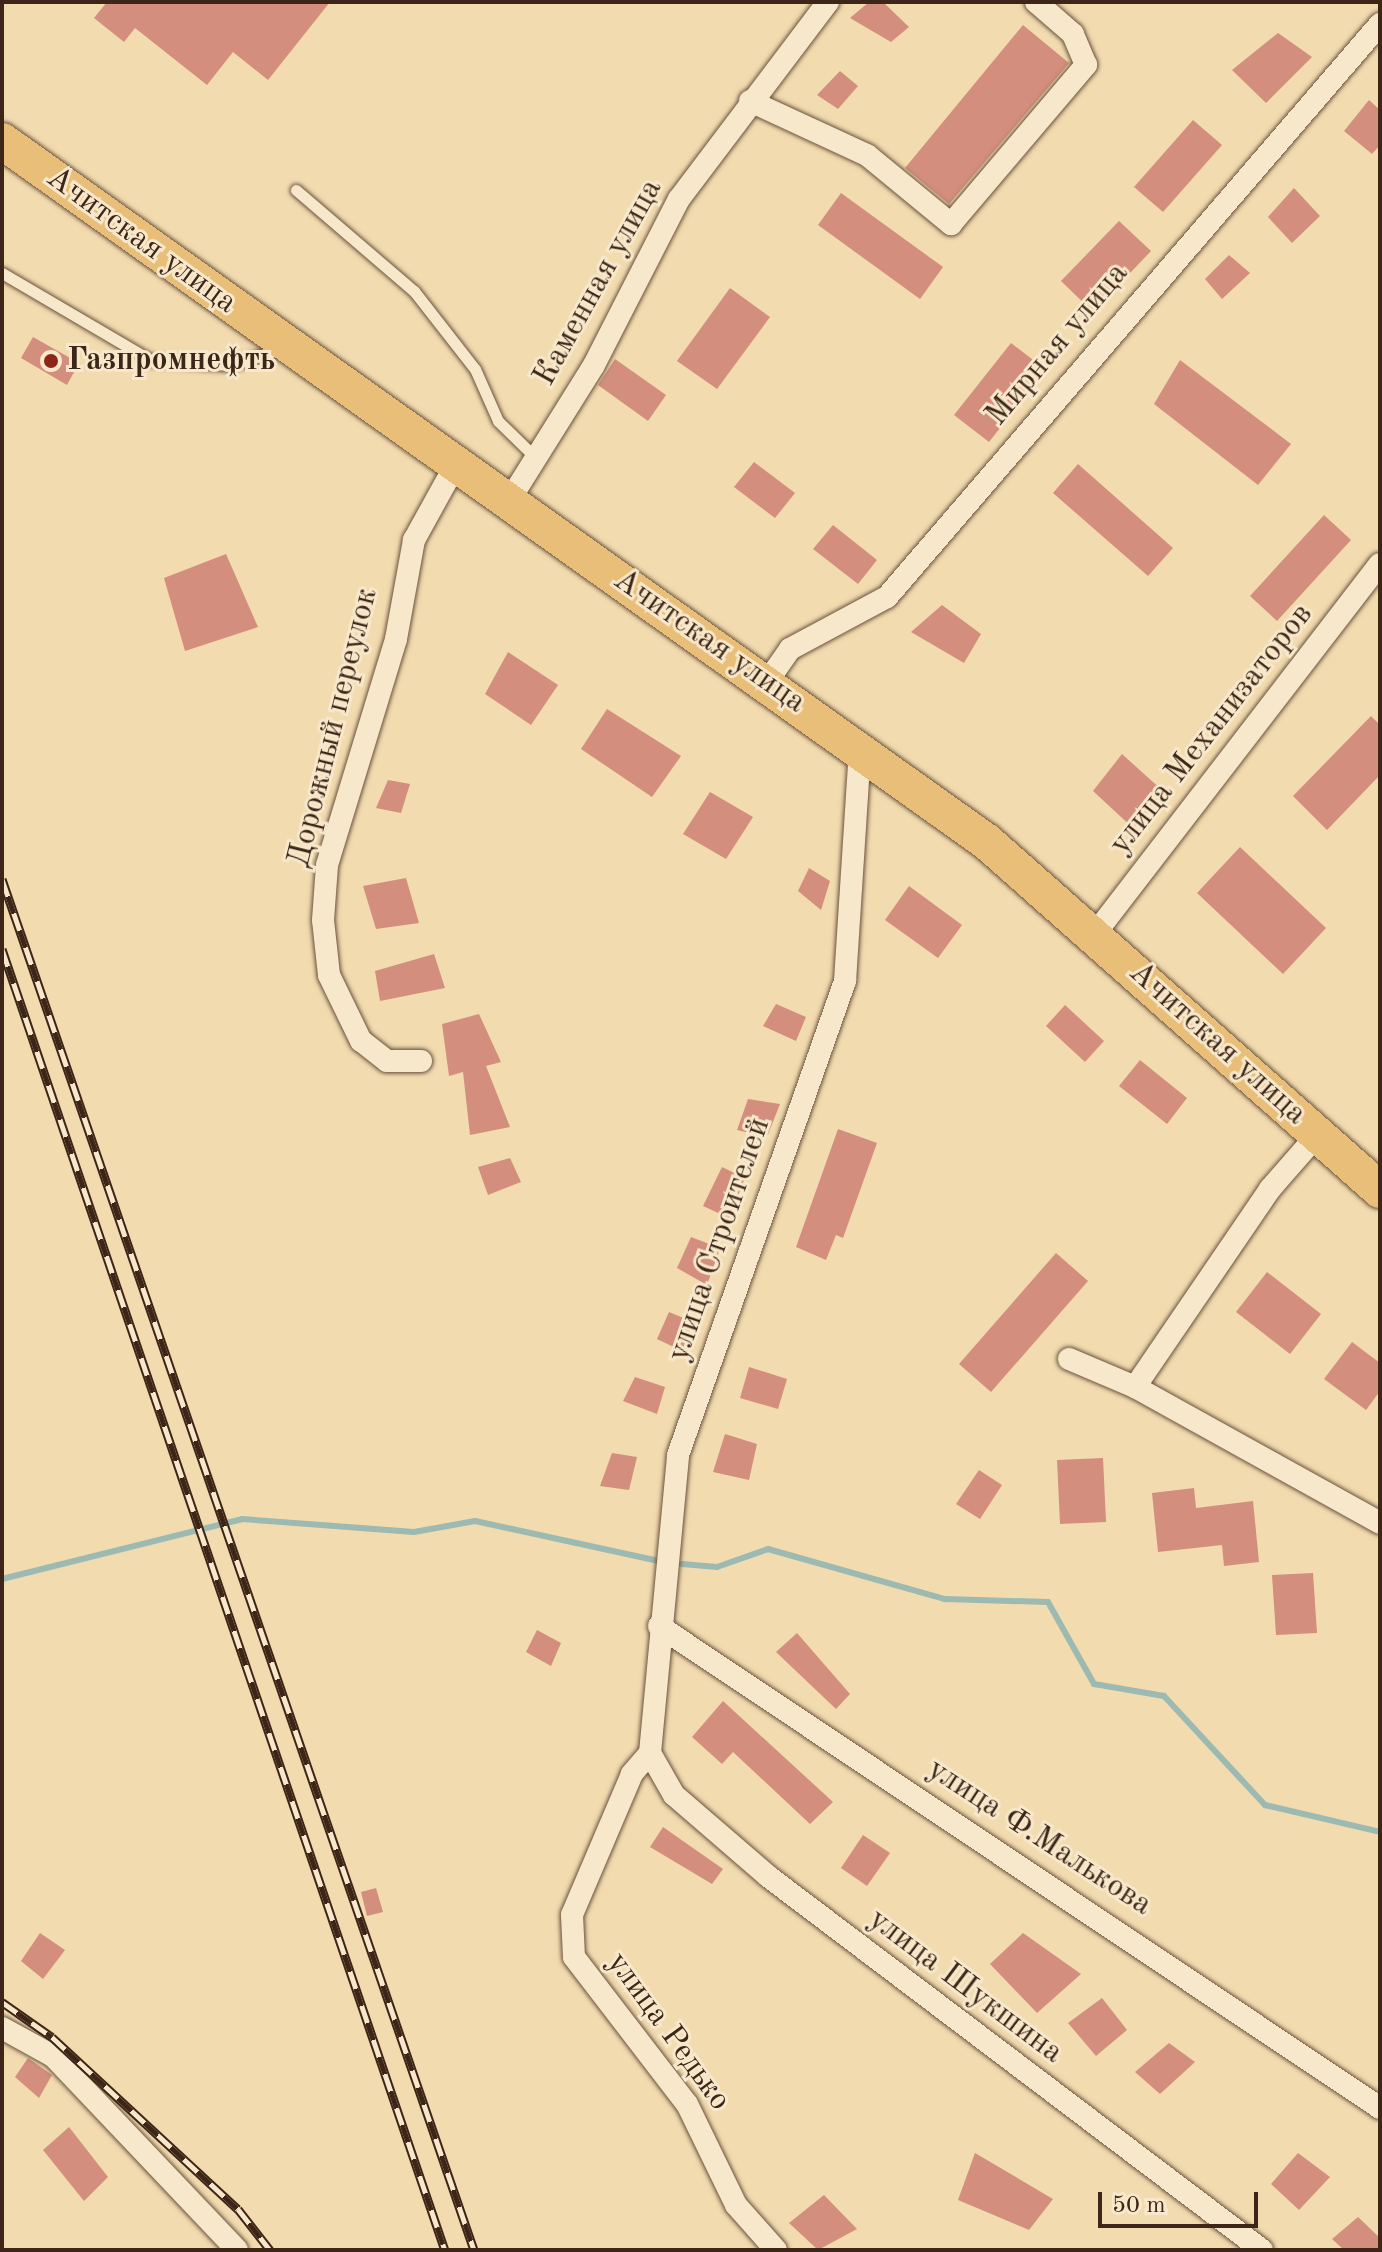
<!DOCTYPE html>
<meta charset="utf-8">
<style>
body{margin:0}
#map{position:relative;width:1382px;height:2252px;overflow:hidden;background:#f2dbaf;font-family:"Old Standard TT",serif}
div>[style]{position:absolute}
.stream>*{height:6px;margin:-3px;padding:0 3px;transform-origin:3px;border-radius:3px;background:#9cbab1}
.building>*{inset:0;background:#d48e7d}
.roads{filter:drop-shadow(0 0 2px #6a523d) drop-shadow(0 0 2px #6a523d)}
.lane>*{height:11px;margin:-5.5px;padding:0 5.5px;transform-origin:5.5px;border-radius:5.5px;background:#f7e8cb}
.street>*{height:22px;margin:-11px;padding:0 11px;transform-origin:11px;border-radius:11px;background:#f7e8cb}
.primary>*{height:36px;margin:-18px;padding:0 18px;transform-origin:18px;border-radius:18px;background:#e9be78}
.rail>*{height:9px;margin-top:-4.5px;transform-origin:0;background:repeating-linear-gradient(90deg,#f7e8cb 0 18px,#3d2517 0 36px);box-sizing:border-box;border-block:2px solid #3d2517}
.dots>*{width:22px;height:22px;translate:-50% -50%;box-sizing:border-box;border:4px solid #f7e8cb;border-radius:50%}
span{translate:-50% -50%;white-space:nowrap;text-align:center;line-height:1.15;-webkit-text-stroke:6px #f7e8cb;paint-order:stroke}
.street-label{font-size:32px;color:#3d2517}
.poi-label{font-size:32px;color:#3d2517;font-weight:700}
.left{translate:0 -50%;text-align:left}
.frame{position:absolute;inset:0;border:4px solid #3d2517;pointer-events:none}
.scale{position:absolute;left:1098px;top:2192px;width:160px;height:36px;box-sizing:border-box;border:4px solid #3d2517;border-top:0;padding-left:10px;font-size:24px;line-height:28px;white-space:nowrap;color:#3d2517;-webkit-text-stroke:6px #f7e8cb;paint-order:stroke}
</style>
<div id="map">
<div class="stream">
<div style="left:682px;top:1564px;width:35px;rotate:5deg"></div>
<div style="left:717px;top:1567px;width:54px;rotate:-19.4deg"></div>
<div style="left:768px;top:1549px;width:184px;rotate:15.8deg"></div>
<div style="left:945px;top:1599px;width:103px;rotate:1.7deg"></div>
<div style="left:1048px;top:1602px;width:94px;rotate:60.7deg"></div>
<div style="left:1094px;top:1684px;width:71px;rotate:9.7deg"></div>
<div style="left:1164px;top:1696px;width:149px;rotate:47.2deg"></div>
<div style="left:1265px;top:1805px;width:118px;rotate:13.2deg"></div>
<div style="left:2px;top:1579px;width:247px;rotate:-14deg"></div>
<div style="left:242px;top:1519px;width:172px;rotate:4.3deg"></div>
<div style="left:414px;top:1532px;width:62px;rotate:-10.2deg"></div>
<div style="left:475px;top:1521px;width:188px;rotate:12.3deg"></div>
</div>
<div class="building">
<div style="clip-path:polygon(107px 2px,330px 2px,268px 80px,233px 52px,207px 85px,135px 28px,124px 42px,94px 18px)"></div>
<div style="clip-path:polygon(869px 2px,883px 2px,909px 27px,891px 42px,850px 18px)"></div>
<div style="clip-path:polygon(1023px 25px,1069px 63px,949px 204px,905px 168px)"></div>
<div style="clip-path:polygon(1278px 33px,1312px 57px,1266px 103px,1232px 70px)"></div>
<div style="clip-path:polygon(840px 71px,858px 86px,838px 109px,817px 95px)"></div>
<div style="clip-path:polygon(1369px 100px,1380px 110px,1380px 145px,1372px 154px,1344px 131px)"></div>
<div style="clip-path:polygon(1193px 120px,1222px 145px,1163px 212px,1134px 187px)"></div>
<div style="clip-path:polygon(1294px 188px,1320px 216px,1292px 243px,1268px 217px)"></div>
<div style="clip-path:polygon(841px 193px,943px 267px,920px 299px,818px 225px)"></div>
<div style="clip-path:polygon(1119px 221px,1151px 251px,1093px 312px,1061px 281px)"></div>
<div style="clip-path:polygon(1229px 255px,1250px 273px,1222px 299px,1205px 279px)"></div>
<div style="clip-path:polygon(730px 288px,770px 317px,717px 389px,677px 361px)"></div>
<div style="clip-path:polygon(33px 337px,79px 363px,67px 385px,21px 358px)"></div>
<div style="clip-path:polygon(1011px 343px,1046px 370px,989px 442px,954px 415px)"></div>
<div style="clip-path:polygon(615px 359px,666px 395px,648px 421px,598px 385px)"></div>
<div style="clip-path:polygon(1180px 360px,1291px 444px,1258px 485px,1154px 404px)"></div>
<div style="clip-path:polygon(754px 462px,795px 493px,775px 518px,734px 487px)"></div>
<div style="clip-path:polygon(1078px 464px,1173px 548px,1148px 576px,1053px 493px)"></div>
<div style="clip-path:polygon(1324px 515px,1351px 540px,1277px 621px,1250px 596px)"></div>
<div style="clip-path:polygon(833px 525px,877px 560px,858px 584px,813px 549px)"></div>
<div style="clip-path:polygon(226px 554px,258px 627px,185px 651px,164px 578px)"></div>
<div style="clip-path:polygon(942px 605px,981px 634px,964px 663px,911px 632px)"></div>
<div style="clip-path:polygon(508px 652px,558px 685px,531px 725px,485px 694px)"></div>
<div style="clip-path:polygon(607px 709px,681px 756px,652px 797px,581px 749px)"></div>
<div style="clip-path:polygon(1371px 716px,1380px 725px,1380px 775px,1327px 830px,1293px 796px)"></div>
<div style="clip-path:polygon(1122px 754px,1164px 792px,1134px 829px,1093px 791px)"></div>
<div style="clip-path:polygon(388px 780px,410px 784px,401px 813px,376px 808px)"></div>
<div style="clip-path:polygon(710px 792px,753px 817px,726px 859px,683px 834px)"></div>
<div style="clip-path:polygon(1240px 847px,1326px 928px,1283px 974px,1197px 893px)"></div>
<div style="clip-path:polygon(809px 868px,830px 881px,821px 910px,798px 891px)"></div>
<div style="clip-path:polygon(406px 878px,419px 923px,376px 929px,363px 886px)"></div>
<div style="clip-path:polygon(909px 886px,962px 925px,938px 958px,885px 920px)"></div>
<div style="clip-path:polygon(434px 954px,445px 988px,380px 1001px,375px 971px)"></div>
<div style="clip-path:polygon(776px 1004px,806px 1017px,796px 1041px,763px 1026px)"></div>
<div style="clip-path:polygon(1065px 1005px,1104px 1041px,1085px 1062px,1046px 1026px)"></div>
<div style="clip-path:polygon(479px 1014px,501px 1062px,486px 1066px,510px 1127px,470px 1135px,463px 1072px,449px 1076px,442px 1024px)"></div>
<div style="clip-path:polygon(1140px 1060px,1187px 1098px,1167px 1124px,1119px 1086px)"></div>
<div style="clip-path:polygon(748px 1099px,780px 1104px,767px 1137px,737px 1130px)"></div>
<div style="clip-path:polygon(838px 1129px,877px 1143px,843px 1238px,836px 1235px,826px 1260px,796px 1247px)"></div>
<div style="clip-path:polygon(510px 1158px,521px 1182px,488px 1195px,478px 1167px)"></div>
<div style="clip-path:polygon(722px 1167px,745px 1178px,729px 1218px,703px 1206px)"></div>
<div style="clip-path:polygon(691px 1237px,720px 1248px,707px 1285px,677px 1268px)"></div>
<div style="clip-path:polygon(1056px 1253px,1088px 1281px,991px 1392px,959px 1364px)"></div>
<div style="clip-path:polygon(1267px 1272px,1321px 1314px,1290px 1354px,1236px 1312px)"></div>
<div style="clip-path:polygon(669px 1312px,693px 1322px,682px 1351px,657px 1339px)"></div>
<div style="clip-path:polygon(1352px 1342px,1380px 1363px,1380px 1391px,1366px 1410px,1324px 1379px)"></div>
<div style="clip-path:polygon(749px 1367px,787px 1379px,778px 1409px,740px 1398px)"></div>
<div style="clip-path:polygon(635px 1377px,665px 1387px,657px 1414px,623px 1401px)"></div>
<div style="clip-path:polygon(725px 1434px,757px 1444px,749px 1480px,713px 1472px)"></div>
<div style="clip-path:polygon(612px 1453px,637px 1457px,629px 1490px,600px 1486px)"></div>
<div style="clip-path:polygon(1103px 1458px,1106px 1522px,1060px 1524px,1057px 1460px)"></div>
<div style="clip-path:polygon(979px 1470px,1002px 1485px,980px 1519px,956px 1504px)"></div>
<div style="clip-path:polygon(1194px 1488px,1196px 1508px,1253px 1501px,1259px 1562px,1224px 1566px,1222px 1545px,1158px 1552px,1152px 1493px)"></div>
<div style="clip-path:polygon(1313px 1573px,1317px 1633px,1276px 1635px,1272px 1575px)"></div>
<div style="clip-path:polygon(537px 1630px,561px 1643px,551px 1666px,526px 1652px)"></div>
<div style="clip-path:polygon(797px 1633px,850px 1694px,836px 1709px,776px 1652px)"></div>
<div style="clip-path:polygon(723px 1701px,833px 1802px,810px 1824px,733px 1752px,722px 1764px,692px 1737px)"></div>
<div style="clip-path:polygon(663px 1827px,723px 1869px,712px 1884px,650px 1847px)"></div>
<div style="clip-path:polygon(863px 1835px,890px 1853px,867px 1886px,841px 1868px)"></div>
<div style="clip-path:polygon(376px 1888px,383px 1912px,367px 1916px,361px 1892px)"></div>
<div style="clip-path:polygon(40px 1933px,65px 1950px,43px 1979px,21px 1961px)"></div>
<div style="clip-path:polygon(1023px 1933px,1081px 1974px,1037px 2013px,990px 1964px)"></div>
<div style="clip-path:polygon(1102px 1998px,1127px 2030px,1096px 2056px,1068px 2023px)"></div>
<div style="clip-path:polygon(1169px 2043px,1195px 2062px,1160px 2094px,1135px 2072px)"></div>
<div style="clip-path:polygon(28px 2058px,52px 2075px,39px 2098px,15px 2077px)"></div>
<div style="clip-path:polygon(69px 2127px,108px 2177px,84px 2201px,43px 2150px)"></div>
<div style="clip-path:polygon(975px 2153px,1053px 2199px,1029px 2230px,958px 2200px)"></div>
<div style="clip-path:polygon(1298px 2153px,1330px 2177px,1299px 2210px,1271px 2184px)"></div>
<div style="clip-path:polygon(824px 2195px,857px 2229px,818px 2250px,789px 2223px)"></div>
<div style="clip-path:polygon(1358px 2217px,1380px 2238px,1380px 2250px,1344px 2250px,1332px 2239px)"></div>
</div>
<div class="roads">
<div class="lane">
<div style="left:296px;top:190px;width:155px;rotate:40.6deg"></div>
<div style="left:414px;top:291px;width:99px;rotate:52deg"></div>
<div style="left:475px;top:369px;width:57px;rotate:66.1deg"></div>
<div style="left:498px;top:421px;width:53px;rotate:44.2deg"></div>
<div style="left:2px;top:273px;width:172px;rotate:30.4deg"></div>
<div style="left:150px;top:360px;width:81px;rotate:3.5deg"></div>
<div style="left:231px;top:365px;width:55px;rotate:-18.1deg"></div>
</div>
<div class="street">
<div style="left:750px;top:101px;width:129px;rotate:24.8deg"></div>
<div style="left:867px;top:155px;width:109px;rotate:39.4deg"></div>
<div style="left:951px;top:224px;width:209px;rotate:-49.7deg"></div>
<div style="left:1086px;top:65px;width:34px;rotate:-113deg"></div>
<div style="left:1073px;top:34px;width:49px;rotate:-139.1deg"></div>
<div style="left:509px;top:501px;width:160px;rotate:-58deg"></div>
<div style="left:594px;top:365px;width:186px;rotate:-62.9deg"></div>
<div style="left:679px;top:199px;width:247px;rotate:-52.9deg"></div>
<div style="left:767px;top:682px;width:40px;rotate:-55.1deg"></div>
<div style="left:790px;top:649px;width:110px;rotate:-28.2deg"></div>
<div style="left:887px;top:597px;width:756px;rotate:-49.29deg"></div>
<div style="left:1094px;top:935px;width:468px;rotate:-52.4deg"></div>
<div style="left:421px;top:1061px;width:34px;rotate:180deg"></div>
<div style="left:387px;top:1061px;width:33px;rotate:-142deg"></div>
<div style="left:361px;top:1041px;width:73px;rotate:-115.9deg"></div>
<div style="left:329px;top:975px;width:55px;rotate:-96.2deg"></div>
<div style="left:323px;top:920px;width:55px;rotate:-85.8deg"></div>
<div style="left:327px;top:865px;width:236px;rotate:-73deg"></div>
<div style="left:396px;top:639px;width:101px;rotate:-79.7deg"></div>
<div style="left:414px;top:540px;width:87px;rotate:-61.1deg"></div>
<div style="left:1069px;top:1359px;width:72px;rotate:23deg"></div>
<div style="left:1135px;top:1387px;width:280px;rotate:29deg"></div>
<div style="left:1135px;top:1387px;width:240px;rotate:-55.7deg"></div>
<div style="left:1270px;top:1189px;width:73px;rotate:-48.9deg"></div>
<div style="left:659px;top:1626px;width:867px;rotate:33.76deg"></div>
<div style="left:650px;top:1753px;width:299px;rotate:-84.6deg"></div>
<div style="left:678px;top:1455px;width:503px;rotate:-70.59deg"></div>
<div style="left:845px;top:981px;width:231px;rotate:-86.3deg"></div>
<div style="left:650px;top:1753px;width:48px;rotate:60.3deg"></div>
<div style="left:674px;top:1795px;width:125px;rotate:40.8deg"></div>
<div style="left:769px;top:1877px;width:618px;rotate:37.11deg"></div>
<div style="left:650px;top:1753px;width:28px;rotate:131deg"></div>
<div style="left:632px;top:1774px;width:153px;rotate:113.1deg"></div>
<div style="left:572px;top:1915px;width:42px;rotate:87.3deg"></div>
<div style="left:574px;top:1957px;width:185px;rotate:52.5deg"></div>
<div style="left:687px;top:2104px;width:112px;rotate:64.1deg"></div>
<div style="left:736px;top:2205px;width:60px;rotate:48.4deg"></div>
<div style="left:2px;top:2028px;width:58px;rotate:28.8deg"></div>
<div style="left:53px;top:2056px;width:267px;rotate:46.5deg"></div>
</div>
<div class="primary">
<div style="left:2px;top:141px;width:1209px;rotate:35.44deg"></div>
<div style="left:987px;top:842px;width:525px;rotate:41.52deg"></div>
</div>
</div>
<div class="rail">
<div style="left:2px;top:879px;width:1450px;rotate:71deg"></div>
<div style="left:2px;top:949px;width:1374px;rotate:71.2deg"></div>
<div style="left:2px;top:2002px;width:61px;rotate:35deg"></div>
<div style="left:52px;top:2037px;width:253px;rotate:42.8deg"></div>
<div style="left:238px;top:2209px;width:52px;rotate:52deg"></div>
</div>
<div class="dots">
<div style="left:51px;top:361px;background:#8f2418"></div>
</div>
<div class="street-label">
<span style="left:141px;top:241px;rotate:36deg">Ачитская улица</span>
<span style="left:599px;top:283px;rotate:-61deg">Каменная улица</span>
<span style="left:1058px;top:345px;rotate:-50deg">Мирная улица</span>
<span style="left:709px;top:642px;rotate:35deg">Ачитская улица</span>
<span style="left:334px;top:728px;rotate:-76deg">Дорожный переулок</span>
<span style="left:1212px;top:730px;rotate:-52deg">улица Механизаторов</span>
<span style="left:1217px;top:1044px;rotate:42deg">Ачитская улица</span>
<span style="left:720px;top:1240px;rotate:-71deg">улица Строителей</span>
<span style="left:1039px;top:1838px;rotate:33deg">улица Ф.Малькова</span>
<span style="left:965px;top:1987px;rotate:37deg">улица Шукшина</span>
<span style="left:668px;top:2032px;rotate:54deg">улица Редько</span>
</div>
<div class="poi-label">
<span class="left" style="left:67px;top:361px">Газпромнефть</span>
</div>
<div class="frame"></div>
<div class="scale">50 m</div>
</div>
